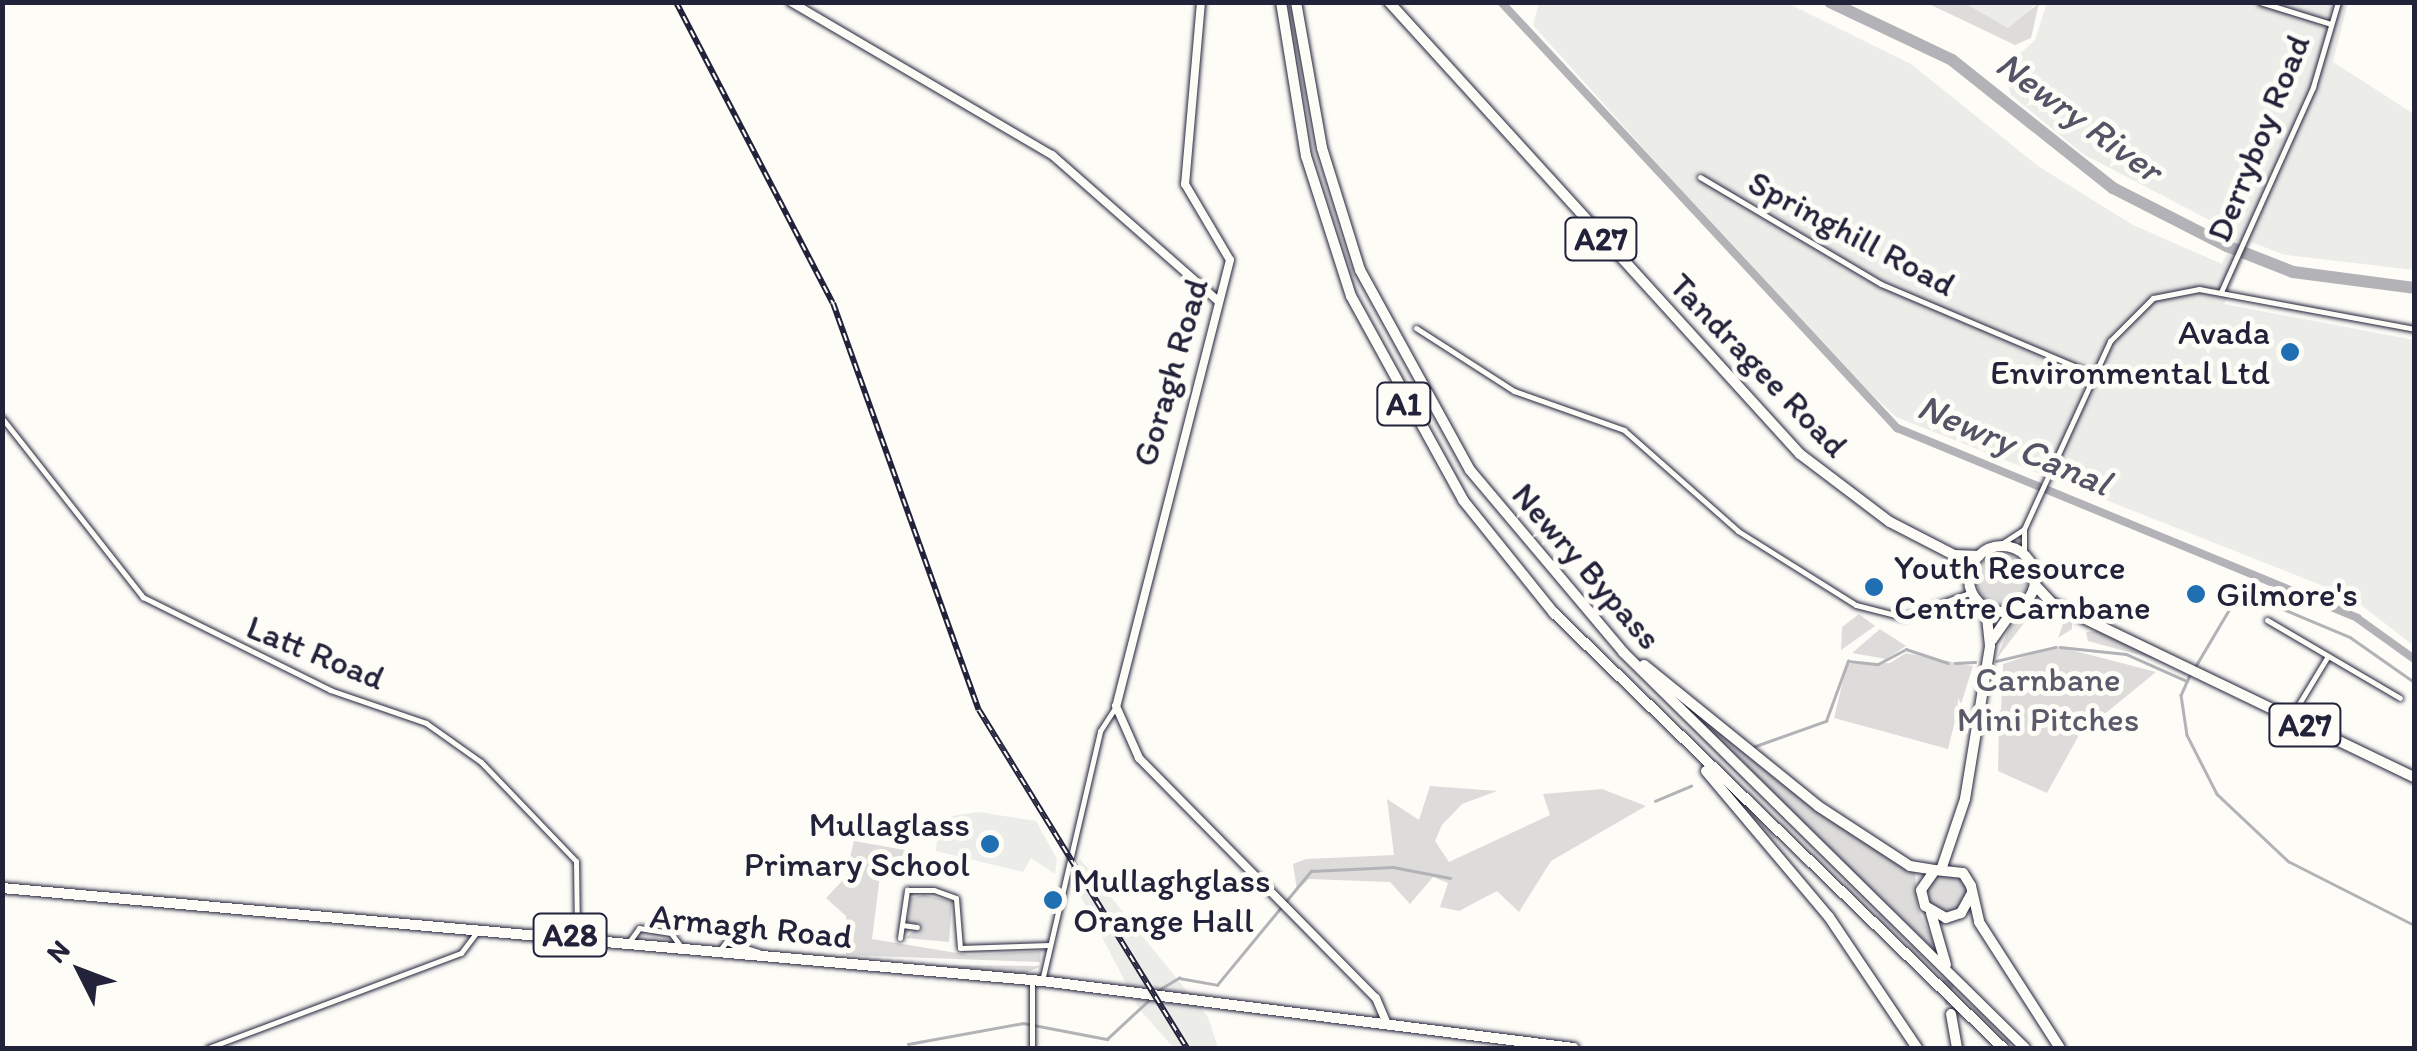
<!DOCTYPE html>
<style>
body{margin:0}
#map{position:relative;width:2417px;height:1051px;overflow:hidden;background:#fdfcf7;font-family:Itim,sans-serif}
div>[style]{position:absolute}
.built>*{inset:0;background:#ecece9}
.green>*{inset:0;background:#dddcdb}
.round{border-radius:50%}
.stream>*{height:2.5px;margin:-1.25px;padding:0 1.25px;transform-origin:1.25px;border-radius:1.25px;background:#b2b2b7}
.canal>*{height:8px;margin:-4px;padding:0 4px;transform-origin:4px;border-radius:4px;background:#b2b2b7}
.river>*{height:12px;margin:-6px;padding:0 6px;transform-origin:6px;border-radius:6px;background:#b2b2b7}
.highway-tunnel>*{height:10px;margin-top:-5px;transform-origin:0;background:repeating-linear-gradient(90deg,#d1d0d1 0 10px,transparent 0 15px)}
.roads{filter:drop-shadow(0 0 2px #22223b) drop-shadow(0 0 2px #22223b)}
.street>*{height:5px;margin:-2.5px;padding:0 2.5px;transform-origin:2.5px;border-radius:2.5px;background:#fdfcf7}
.secondary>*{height:8px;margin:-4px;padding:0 4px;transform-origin:4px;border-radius:4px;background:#fdfcf7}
.highway>*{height:10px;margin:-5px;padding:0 5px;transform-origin:5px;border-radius:5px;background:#fdfcf7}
.highway>.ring{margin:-5px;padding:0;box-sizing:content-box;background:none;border:10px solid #fdfcf7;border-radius:50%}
.rail>*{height:6px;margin-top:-3px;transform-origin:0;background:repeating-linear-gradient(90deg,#fdfcf7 0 8px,#22223b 0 16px);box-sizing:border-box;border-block:2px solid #22223b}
.dots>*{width:28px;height:28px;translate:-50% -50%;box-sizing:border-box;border:5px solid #fdfcf7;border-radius:50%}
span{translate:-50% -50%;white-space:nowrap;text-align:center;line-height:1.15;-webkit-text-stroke:10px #fdfcf7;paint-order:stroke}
.shield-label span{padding:2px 8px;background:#fdfcf7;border:2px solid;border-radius:8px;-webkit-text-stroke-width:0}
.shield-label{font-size:32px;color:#22223b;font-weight:700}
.street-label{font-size:35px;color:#22223b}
.poi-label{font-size:35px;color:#22223b}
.right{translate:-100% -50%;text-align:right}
.left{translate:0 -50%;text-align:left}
.park-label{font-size:35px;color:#5a5a6b}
.water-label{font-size:38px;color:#545466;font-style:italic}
.frame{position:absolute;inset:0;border:5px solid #22223b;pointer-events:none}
.north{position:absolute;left:30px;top:921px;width:100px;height:100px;-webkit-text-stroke:8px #fdfcf7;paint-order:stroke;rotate:312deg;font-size:28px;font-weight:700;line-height:40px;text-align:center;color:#22223b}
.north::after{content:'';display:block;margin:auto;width:35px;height:45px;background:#22223b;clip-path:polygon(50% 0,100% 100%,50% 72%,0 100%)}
</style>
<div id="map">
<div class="built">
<div style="clip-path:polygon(2308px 2px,2348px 3px,2333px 62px,2414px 114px,2414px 270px,2285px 255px,2251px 242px,2224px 304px,2414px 340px,2414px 646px,2351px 597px,1896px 417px,1823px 349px,1533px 25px,1539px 3px,1787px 3px,1911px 64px,2038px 166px,2133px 225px,2222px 264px,2236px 234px,2083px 154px,2011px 95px,2003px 69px,2035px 40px,2047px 3px)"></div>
<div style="clip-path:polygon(1965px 3px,2035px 3px,2020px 27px,2008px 28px)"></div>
<div style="clip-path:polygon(979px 812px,1036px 821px,1057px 859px,1055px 874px,1031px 858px,1023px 872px,936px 851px,939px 818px)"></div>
<div style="clip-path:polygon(1080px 859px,1208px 1017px,1218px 1048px,1174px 1048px,1140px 1010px,1070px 876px)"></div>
</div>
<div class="green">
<div style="clip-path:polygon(1927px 3px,1965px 3px,2008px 28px,2039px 3px,2031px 38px,2015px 45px)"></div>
<div class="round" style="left:1976px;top:553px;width:52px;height:52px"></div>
<div style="clip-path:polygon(2043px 606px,2072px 620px,2072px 629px,2058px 638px,2064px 621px,2035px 609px,1997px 658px,2012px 620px,2032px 608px)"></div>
<div style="clip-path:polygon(1859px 614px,1875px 626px,1841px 650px,1842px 627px)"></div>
<div style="clip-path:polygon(1880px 629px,1906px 646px,1886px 659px,1852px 653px)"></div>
<div style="clip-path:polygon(2097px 631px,2162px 661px,2088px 641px,2086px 632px)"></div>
<div style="clip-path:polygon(2056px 646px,2156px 672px,2079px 735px,2047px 793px,1998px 771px,1999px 727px,1986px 719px,2001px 710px,2003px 664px)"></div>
<div style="clip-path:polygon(1906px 653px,1973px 666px,1961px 704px,1969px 717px,1955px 721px,1948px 749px,1834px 718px,1847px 664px,1890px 663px)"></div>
<div style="clip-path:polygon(1692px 713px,1915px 872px,1917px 907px,1940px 956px)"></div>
<div style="clip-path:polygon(1430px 786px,1497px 791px,1462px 804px,1442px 825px,1435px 841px,1449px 862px,1550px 815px,1543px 794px,1602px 789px,1646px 806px,1551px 861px,1519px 912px,1497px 891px,1459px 911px,1440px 907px,1448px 883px,1433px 877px,1410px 904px,1390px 882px,1309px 879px,1297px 890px,1293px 864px,1306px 859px,1394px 855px,1387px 799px,1419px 820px)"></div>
<div style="clip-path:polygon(854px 841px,905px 850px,895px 870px,881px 868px,872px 939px,969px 955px,1041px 951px,1040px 962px,846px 955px,846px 916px,826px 898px,845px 878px)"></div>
<div class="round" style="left:1927px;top:871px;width:40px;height:40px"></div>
<div style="clip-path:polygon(924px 895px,952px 901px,949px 942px,906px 938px,920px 925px,908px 922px,910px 898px)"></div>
<div style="clip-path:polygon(927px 965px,1040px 966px,1041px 966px,1025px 974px)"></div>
</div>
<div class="stream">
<div style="left:2060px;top:647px;width:66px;rotate:6.1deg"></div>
<div style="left:2126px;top:654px;width:67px;rotate:23.9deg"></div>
<div style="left:1996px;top:661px;width:61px;rotate:-13.3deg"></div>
<div style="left:1955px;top:663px;width:20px;rotate:-3deg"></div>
<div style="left:2195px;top:667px;width:88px;rotate:-59.4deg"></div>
<div style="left:2240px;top:591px;width:119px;rotate:22.7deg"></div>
<div style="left:2350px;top:637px;width:78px;rotate:35.1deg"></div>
<div style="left:2191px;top:673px;width:24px;rotate:114deg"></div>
<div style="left:2181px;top:695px;width:40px;rotate:81.5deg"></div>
<div style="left:2187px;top:735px;width:66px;rotate:63deg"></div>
<div style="left:2217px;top:794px;width:98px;rotate:43.3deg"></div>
<div style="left:2288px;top:861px;width:141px;rotate:26.9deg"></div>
<div style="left:1750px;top:748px;width:81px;rotate:-19.6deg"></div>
<div style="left:1826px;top:721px;width:64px;rotate:-69.9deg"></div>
<div style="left:1848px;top:661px;width:30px;rotate:6deg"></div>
<div style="left:1878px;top:664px;width:32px;rotate:-28deg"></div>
<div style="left:1906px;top:649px;width:44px;rotate:18.4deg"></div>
<div style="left:1655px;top:801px;width:39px;rotate:-23deg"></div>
<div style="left:1157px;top:991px;width:26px;rotate:-31deg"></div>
<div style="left:1179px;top:978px;width:39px;rotate:10deg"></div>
<div style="left:1217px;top:985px;width:148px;rotate:-50.5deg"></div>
<div style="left:1311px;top:871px;width:82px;rotate:-2.8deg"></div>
<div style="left:1393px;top:867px;width:58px;rotate:10.9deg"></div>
<div style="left:908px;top:1044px;width:117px;rotate:-10.3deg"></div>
<div style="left:1023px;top:1023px;width:86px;rotate:10.8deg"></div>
<div style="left:1107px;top:1039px;width:57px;rotate:-42.9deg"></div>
</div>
<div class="canal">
<div style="left:1501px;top:2px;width:582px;rotate:47.09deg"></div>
<div style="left:1897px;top:428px;width:498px;rotate:22.4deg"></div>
<div style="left:2357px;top:618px;width:70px;rotate:35.7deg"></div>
</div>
<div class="river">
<div style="left:1830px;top:2px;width:135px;rotate:25.4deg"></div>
<div style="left:1952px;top:60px;width:206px;rotate:38.5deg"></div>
<div style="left:2113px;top:188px;width:128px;rotate:27deg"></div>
<div style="left:2227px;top:246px;width:71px;rotate:21.5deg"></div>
<div style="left:2293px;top:272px;width:122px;rotate:7.5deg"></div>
</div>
<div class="highway-tunnel">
<div style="left:1946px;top:965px;width:49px;rotate:84.2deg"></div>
</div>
<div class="roads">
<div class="street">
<div style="left:2260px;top:2px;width:74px;rotate:17.2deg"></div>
<div style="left:1700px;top:177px;width:210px;rotate:30.6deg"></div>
<div style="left:1881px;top:284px;width:233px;rotate:23deg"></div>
<div style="left:2221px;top:292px;width:225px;rotate:-65.8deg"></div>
<div style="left:2313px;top:87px;width:89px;rotate:-73.6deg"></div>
<div style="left:1416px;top:328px;width:117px;rotate:32.7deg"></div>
<div style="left:1514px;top:391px;width:117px;rotate:19.5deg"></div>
<div style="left:1624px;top:430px;width:152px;rotate:41.5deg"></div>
<div style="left:1738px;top:531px;width:139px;rotate:32.1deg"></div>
<div style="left:1856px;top:605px;width:49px;rotate:14.3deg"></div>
<div style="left:1903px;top:617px;width:73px;rotate:-19.9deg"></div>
<div style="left:2px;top:418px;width:228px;rotate:51.8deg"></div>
<div style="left:143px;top:597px;width:209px;rotate:26.4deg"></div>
<div style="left:330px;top:690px;width:102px;rotate:19deg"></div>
<div style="left:426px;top:723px;width:67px;rotate:35.3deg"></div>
<div style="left:481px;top:762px;width:137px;rotate:46.2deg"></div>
<div style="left:576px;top:861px;width:75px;rotate:89.2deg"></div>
<div style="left:1998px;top:546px;width:31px;rotate:-33deg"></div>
<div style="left:2024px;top:554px;width:25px;rotate:-90deg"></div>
<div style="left:2024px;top:529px;width:207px;rotate:-65.4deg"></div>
<div style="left:2110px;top:341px;width:61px;rotate:-45deg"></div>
<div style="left:2153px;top:298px;width:47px;rotate:-11.1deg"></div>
<div style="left:2199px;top:289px;width:219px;rotate:10.5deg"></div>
<div style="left:2267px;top:620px;width:154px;rotate:30.4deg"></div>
<div style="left:2291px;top:717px;width:71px;rotate:-58.8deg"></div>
<div style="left:902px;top:925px;width:15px;rotate:8deg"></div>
<div style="left:900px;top:938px;width:49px;rotate:-81.7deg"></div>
<div style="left:907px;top:890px;width:27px"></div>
<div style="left:934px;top:890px;width:23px;rotate:20deg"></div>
<div style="left:956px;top:898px;width:50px;rotate:85.4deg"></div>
<div style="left:960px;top:948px;width:89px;rotate:-1.9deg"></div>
<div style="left:629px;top:942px;width:17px;rotate:-54deg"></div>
<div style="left:639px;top:928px;width:32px;rotate:9deg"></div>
<div style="left:671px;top:933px;width:17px;rotate:54deg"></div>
<div style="left:720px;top:950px;width:10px;rotate:-53deg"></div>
<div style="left:726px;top:942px;width:34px;rotate:17deg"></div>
<div style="left:1042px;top:981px;width:257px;rotate:-76.9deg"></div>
<div style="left:1100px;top:731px;width:30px;rotate:-57deg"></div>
<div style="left:208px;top:1048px;width:270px;rotate:-20.6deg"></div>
<div style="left:461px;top:953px;width:30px;rotate:-53deg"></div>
<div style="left:1032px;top:1048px;width:66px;rotate:-90deg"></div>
</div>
<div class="secondary">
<div style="left:791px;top:2px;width:303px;rotate:30.4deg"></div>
<div style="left:1052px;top:155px;width:221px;rotate:41.3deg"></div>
<div style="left:1201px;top:2px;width:183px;rotate:95deg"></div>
<div style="left:1185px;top:184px;width:88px;rotate:59.4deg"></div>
<div style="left:1230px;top:260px;width:460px;rotate:104.3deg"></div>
<div style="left:1116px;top:706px;width:57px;rotate:66.1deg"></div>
<div style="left:1139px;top:758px;width:337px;rotate:45.4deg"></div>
<div style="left:1376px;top:998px;width:25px;rotate:67deg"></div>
</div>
<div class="highway">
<div style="left:1281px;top:2px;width:156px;rotate:80.8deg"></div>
<div style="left:1306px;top:156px;width:147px;rotate:72.2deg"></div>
<div style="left:1351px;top:296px;width:233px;rotate:61.2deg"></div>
<div style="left:1463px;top:500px;width:145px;rotate:51.2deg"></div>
<div style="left:1554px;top:613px;width:625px;rotate:44.09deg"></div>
<div style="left:1296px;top:2px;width:148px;rotate:79.9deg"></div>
<div style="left:1322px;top:148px;width:128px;rotate:72.7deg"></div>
<div style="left:1360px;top:270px;width:228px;rotate:61.2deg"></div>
<div style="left:1470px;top:470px;width:238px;rotate:49.9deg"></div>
<div style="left:1623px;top:652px;width:564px;rotate:44.57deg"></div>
<div style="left:1389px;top:2px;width:611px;rotate:47.72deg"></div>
<div style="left:1800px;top:454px;width:113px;rotate:37.1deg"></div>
<div style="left:1890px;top:522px;width:72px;rotate:27.3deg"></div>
<div style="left:1954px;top:555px;width:25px;rotate:2deg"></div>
<div class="ring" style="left:1969px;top:546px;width:56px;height:56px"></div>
<div style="left:2035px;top:585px;width:25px;rotate:47deg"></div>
<div style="left:2052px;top:603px;width:402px;rotate:25.7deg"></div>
<div style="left:1992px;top:640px;width:37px;rotate:-55deg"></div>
<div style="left:1644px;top:665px;width:224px;rotate:39deg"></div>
<div style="left:1818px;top:806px;width:110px;rotate:33.1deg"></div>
<div style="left:1910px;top:866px;width:25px;rotate:9deg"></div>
<div style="left:1706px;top:771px;width:191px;rotate:49.9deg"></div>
<div style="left:1829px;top:917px;width:158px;rotate:56.1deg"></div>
<div style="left:1942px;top:867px;width:72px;rotate:-71.3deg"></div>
<div style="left:1965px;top:799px;width:155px;rotate:-80.7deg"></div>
<div style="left:1990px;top:646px;width:39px;rotate:-96deg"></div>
<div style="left:2px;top:888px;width:1044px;rotate:5.11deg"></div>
<div style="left:1042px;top:981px;width:536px;rotate:7.18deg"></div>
<div style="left:1972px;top:893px;width:23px;rotate:119deg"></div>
<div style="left:1961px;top:913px;width:16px;rotate:162deg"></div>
<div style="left:1946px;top:918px;width:24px;rotate:-150deg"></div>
<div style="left:1925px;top:906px;width:16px;rotate:-104deg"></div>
<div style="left:1921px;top:890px;width:24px;rotate:-55deg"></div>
<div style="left:1935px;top:870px;width:28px;rotate:6deg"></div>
<div style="left:1963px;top:873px;width:15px;rotate:58deg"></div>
<div style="left:1971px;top:886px;width:37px;rotate:77deg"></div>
<div style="left:1979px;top:922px;width:150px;rotate:57.3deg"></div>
<div style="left:1931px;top:913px;width:54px;rotate:73.9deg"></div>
<div style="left:1951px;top:1014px;width:35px;rotate:80deg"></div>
</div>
</div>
<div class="rail">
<div style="left:676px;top:2px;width:339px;rotate:62.5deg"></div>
<div style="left:833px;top:303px;width:432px;rotate:70.3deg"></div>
<div style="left:979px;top:710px;width:397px;rotate:58.4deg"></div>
</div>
<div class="dots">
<div style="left:2290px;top:352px;background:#1f6fb2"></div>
<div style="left:1874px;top:587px;background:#1f6fb2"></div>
<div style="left:2196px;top:594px;background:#1f6fb2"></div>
<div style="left:990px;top:844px;background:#1f6fb2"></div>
<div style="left:1053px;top:900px;background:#1f6fb2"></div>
</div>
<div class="shield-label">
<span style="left:1601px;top:239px">A27</span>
<span style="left:1404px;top:404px">A1</span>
<span style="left:2305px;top:725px">A27</span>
<span style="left:570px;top:935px">A28</span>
</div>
<div class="street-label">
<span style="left:2258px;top:138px;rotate:-68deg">Derryboy Road</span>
<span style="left:1852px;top:233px;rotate:28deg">Springhill Road</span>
<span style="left:1759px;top:365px;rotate:46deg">Tandragee Road</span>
<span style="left:1170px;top:372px;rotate:-74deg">Goragh Road</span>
<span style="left:1587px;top:566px;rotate:49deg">Newry Bypass</span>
<span style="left:316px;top:652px;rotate:22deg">Latt Road</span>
<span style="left:751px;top:926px;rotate:6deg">Armagh Road</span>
</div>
<div class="poi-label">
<span class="right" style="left:2270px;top:352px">Avada<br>Environmental Ltd</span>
<span class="left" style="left:1894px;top:587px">Youth Resource<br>Centre Carnbane</span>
<span class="left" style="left:2216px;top:594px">Gilmore's</span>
<span class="right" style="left:970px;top:844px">Mullaglass<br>Primary School</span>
<span class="left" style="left:1073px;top:900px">Mullaghglass<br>Orange Hall</span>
</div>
<div class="park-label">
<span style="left:2048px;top:699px">Carnbane<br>Mini Pitches</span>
</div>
<div class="water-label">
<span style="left:2079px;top:117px;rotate:36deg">Newry River</span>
<span style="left:2014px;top:445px;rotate:23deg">Newry Canal</span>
</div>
<div class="frame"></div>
<div class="north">N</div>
</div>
